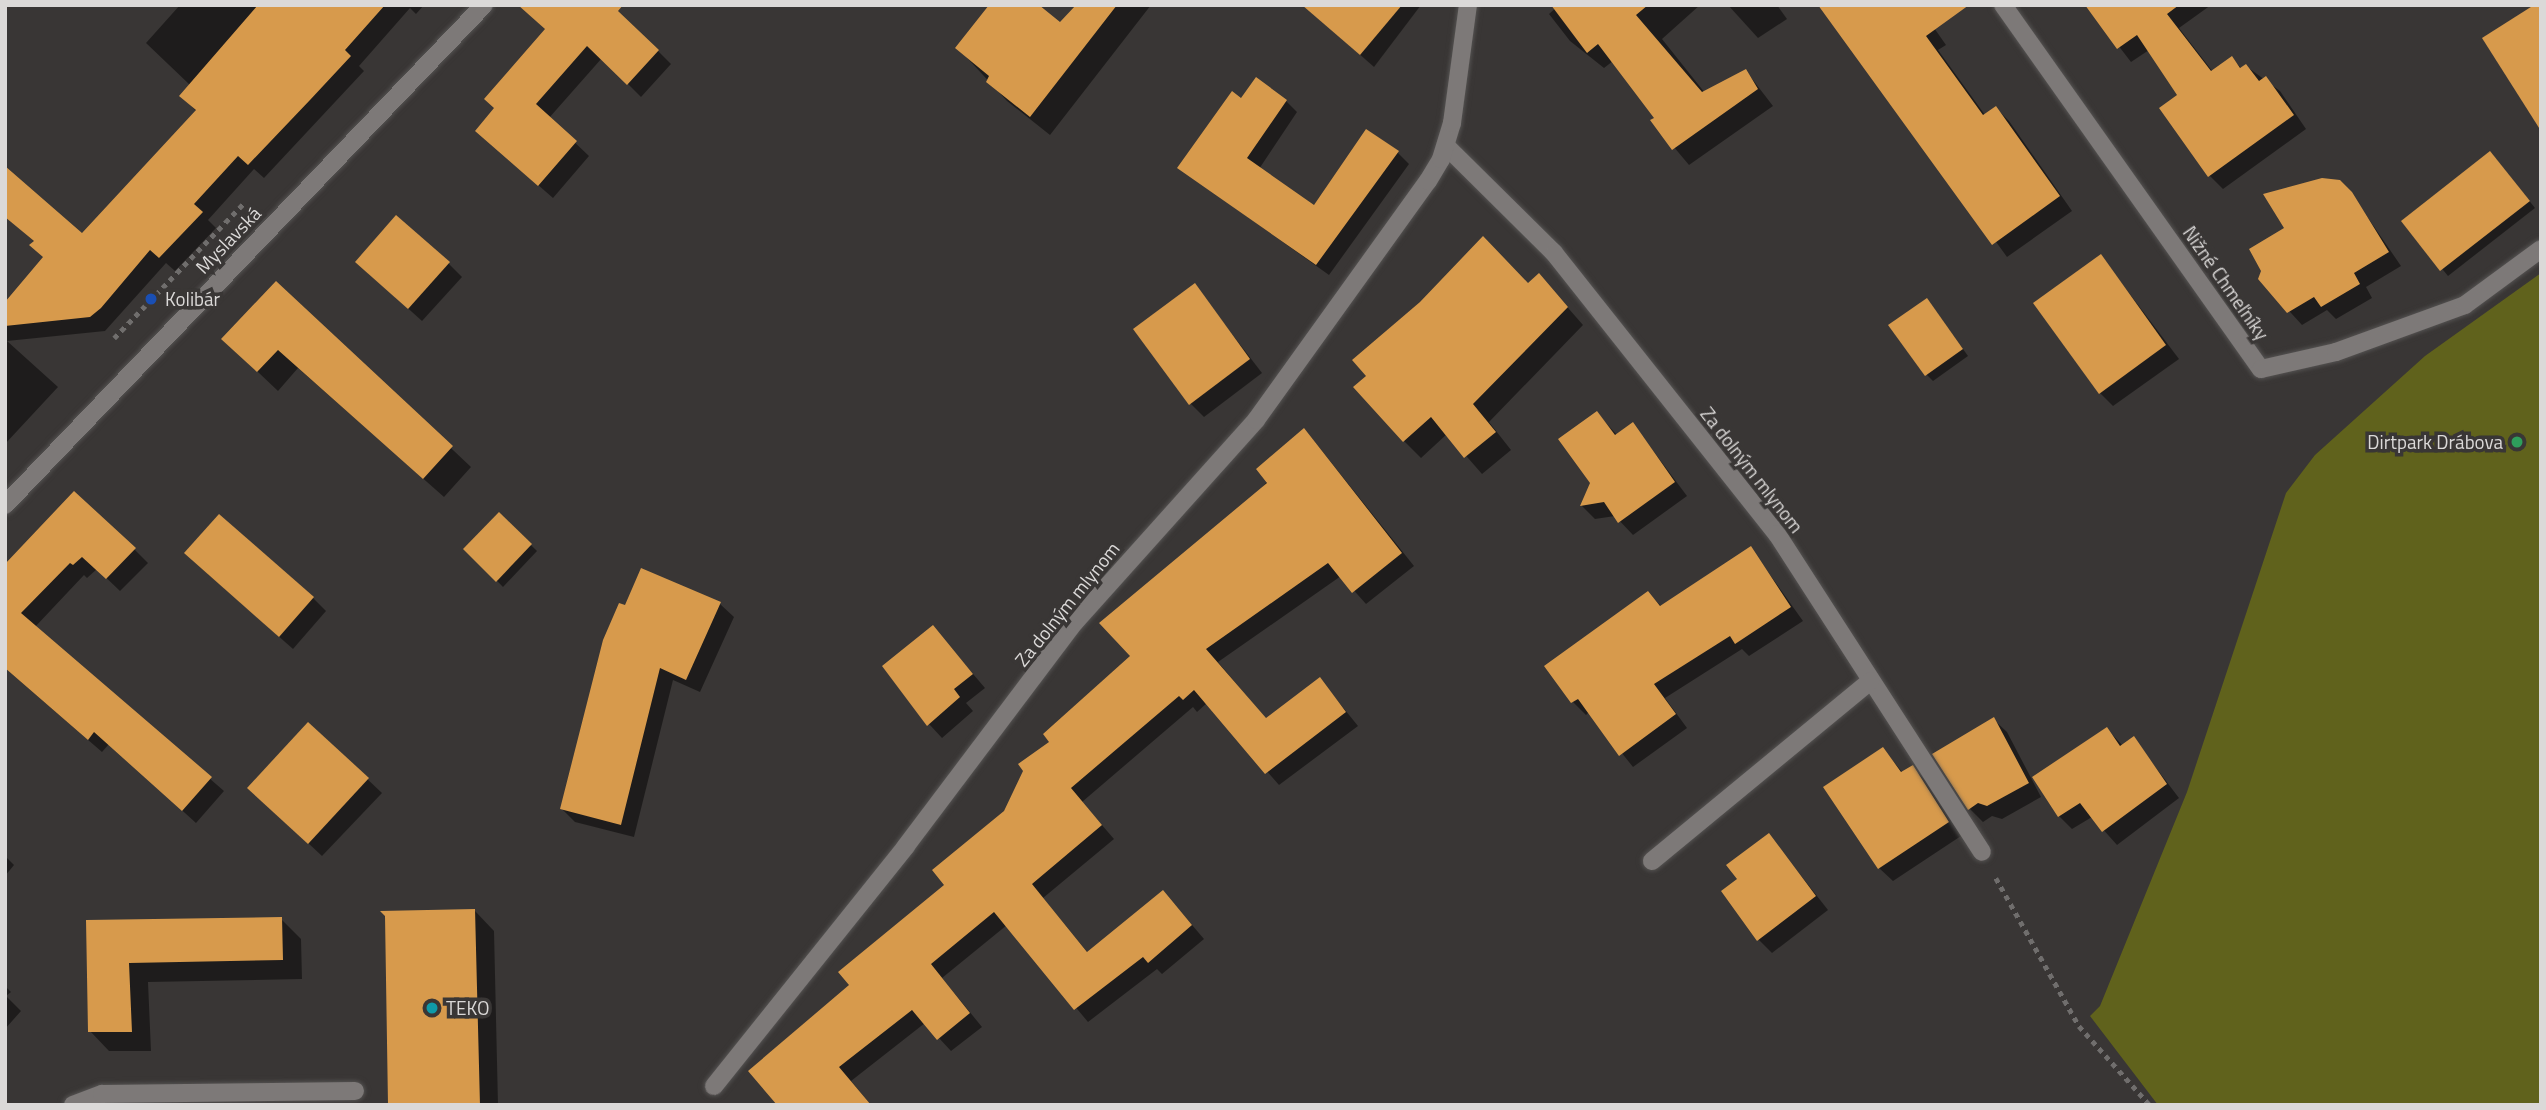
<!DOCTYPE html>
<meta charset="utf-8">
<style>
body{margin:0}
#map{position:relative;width:2546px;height:1110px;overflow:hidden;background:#393635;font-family:"Titillium Web",sans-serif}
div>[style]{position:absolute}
.green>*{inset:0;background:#60621c}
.shadow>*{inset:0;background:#0007}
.building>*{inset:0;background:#d79a4c}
.path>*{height:4.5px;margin-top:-2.25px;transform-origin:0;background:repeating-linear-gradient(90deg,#706e6d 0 5px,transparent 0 10px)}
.roads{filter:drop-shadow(0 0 2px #545251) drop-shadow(0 0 2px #545251)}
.minor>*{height:18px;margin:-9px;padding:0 9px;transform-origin:9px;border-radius:9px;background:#7d7978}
.dots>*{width:19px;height:19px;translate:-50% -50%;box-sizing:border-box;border:4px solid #393635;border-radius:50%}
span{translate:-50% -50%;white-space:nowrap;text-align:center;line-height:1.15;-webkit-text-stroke:7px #393635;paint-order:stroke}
.street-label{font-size:19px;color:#dbd9d8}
.poi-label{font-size:19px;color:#dbd9d8}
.left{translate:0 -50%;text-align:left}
.right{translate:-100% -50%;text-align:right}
.frame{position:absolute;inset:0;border:7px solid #dbd9d8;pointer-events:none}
</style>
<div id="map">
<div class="green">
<div style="clip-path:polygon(2541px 273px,2541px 1105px,2158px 1105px,2090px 1016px,2100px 1006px,2187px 792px,2286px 493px,2315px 455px,2425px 356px)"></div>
</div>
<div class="shadow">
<div style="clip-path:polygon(180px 5px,424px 5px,416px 14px,410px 8px,359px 66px,364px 71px,264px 178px,254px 169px,208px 220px,216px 228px,175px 271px,166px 263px,105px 331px,7px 341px,58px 387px,5px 444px,5px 304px,45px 258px,35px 242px,12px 222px,82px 235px,197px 112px,181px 95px,190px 85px,146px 43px)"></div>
<div style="clip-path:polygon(1078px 5px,1151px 5px,1050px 135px,1007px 101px,958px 48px,1060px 25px)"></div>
<div style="clip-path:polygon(1322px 5px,1421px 5px,1374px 67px,1314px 14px)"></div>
<div style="clip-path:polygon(1559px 5px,1700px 5px,1662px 39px,1705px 93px,1746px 71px,1773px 106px,1689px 165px,1652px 121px,1657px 118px,1613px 61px,1604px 68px,1570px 41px,1549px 14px)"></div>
<div style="clip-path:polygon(1728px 5px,1777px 5px,1787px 19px,1758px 38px)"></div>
<div style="clip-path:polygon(1918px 5px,1946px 45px,1938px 50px,1985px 115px,1996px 108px,2009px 121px,2072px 211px,2007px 257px,1931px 152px)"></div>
<div style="clip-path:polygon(2087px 5px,2211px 5px,2179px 28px,2213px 72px,2232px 58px,2242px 69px,2246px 66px,2280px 91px,2306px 129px,2223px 189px,2209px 175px,2179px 95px,2149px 50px,2131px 62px)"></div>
<div style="clip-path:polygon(547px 30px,658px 51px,671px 64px,641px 97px,602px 58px,549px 118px,589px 156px,553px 198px,491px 144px,496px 109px)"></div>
<div style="clip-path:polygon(1241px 100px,1286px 101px,1297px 112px,1259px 169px,1314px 208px,1397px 152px,1409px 164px,1329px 275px,1179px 168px)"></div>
<div style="clip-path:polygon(2496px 159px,2535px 208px,2448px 276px,2403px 221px)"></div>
<div style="clip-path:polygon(2353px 196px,2401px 266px,2366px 287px,2372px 298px,2336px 319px,2327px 310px,2302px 325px,2260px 279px)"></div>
<div style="clip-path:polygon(2101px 256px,2179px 359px,2113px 406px,2100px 393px)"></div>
<div style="clip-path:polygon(448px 263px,462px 277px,422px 321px,371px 275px)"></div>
<div style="clip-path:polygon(276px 283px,471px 467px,444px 497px,298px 368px,278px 391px,243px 358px)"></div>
<div style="clip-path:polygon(1528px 285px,1555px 293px,1583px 325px,1489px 422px,1511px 450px,1482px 474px,1447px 434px,1421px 458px,1404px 441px)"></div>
<div style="clip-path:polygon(1195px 286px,1262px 373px,1204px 417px,1190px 403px)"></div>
<div style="clip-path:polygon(1933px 307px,1968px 356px,1933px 381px,1927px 375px)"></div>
<div style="clip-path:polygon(1597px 413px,1617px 435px,1633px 424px,1687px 496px,1633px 535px,1615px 516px,1595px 519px,1582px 506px,1592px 483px)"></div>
<div style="clip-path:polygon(1306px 431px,1414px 566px,1366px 604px,1341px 576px,1218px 662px,1266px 719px,1320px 679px,1358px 726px,1279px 785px,1207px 703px,1197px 712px,1193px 707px,1082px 802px,1114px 839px,1043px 898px,1088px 953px,1175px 905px,1204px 939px,1162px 974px,1157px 969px,1088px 1022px,1007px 925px,942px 978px,982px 1027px,951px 1051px,925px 1023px,851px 1081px,871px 1105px,779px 1105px,852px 985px,947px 885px,1005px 813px,1052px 742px,1132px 656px)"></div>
<div style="clip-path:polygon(499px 514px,537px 551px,503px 587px,466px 549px)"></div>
<div style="clip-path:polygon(1751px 548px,1803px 621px,1749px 656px,1742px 649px,1665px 698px,1687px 728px,1633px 767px,1589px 712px,1586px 715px,1573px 702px,1648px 593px,1662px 607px)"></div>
<div style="clip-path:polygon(134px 549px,148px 563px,120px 591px,97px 569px,87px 578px,84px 575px,35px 627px,224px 791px,196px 823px,109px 744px,102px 752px,5px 668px,5px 565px)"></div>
<div style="clip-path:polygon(199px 566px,313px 598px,326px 611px,293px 649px)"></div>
<div style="clip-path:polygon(642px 570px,720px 604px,734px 617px,700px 692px,673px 680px,634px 837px,575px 822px,562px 809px)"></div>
<div style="clip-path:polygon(933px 627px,985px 688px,966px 703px,973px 711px,942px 738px,929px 724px)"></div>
<div style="clip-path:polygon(1993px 719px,2007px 732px,2041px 797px,2002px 819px,1992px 816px,1983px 822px,1970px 809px)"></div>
<div style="clip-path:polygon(309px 724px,382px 793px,322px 856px,263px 801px)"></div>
<div style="clip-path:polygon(2107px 729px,2123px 746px,2134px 739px,2179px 798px,2117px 845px,2092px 817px,2072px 829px,2059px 816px)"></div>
<div style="clip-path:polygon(1883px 749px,1903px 773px,1912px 767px,1926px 781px,1961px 836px,1893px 881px,1879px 868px)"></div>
<div style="clip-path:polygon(1769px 835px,1828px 910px,1772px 953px,1758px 939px)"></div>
<div style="clip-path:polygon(5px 856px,14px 865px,5px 876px)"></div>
<div style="clip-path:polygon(475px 911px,494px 931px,498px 1105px,390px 1105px)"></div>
<div style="clip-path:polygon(281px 919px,301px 939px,302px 979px,148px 982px,151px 1051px,109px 1051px,90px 1031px,88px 922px)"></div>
<div style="clip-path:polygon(5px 986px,11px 992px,6px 996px,21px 1011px,5px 1029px)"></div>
</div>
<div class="building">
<div style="clip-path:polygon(258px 5px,385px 5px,345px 50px,351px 56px,310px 100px,248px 165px,238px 156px,194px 204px,203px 212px,159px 258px,150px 250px,101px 308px,90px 317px,5px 326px,5px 302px,43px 257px,29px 245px,34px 241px,5px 217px,5px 166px,82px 233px,196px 110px,179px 96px)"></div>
<div style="clip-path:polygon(518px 5px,623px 5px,618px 11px,659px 50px,627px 85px,587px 46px,536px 104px,577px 141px,538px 186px,475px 131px,494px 108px,484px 99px,545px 29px)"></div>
<div style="clip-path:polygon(989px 5px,1039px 5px,1060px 22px,1076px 5px,1117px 5px,1030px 117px,986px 82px,989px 76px,955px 48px)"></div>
<div style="clip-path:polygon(1302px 5px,1402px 5px,1360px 55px)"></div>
<div style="clip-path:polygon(1551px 5px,1648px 5px,1636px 15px,1702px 92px,1746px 69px,1758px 89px,1672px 150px,1650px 120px,1654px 118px,1598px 44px,1587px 53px)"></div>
<div style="clip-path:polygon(1818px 5px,1969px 5px,1926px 36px,1983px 115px,1996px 106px,2060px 196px,1992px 245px)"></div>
<div style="clip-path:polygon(2085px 5px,2179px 5px,2167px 14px,2211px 71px,2232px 56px,2240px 68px,2246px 64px,2259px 81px,2266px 76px,2294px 115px,2208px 177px,2159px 108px,2177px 95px,2137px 35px,2117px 49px)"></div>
<div style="clip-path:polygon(2534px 5px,2541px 5px,2541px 131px,2482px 38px)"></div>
<div style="clip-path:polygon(1256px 77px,1287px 100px,1247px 158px,1314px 205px,1366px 129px,1399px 151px,1316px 265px,1177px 168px,1232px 91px,1241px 98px)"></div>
<div style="clip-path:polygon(2490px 151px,2530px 201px,2440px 271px,2401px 221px)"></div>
<div style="clip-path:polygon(2322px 178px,2340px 180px,2352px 192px,2389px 252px,2354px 273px,2360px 284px,2321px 307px,2314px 297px,2287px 313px,2258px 279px,2261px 271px,2249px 249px,2284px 228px,2263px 194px)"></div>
<div style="clip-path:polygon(396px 215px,450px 262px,408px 309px,355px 262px)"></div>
<div style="clip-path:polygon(1483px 236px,1528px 283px,1539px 273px,1568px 307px,1473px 404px,1496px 432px,1464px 458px,1431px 417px,1403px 442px,1353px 387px,1366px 376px,1352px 360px,1420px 302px)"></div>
<div style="clip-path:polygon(2101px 254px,2166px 345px,2099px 394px,2033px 303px)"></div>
<div style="clip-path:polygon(276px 281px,453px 446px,423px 479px,278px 350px,257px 372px,221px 339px)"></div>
<div style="clip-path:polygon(1195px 283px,1250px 359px,1189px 405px,1133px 329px)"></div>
<div style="clip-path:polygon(1927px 298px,1963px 349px,1925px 376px,1888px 325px)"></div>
<div style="clip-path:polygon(1597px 411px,1615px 435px,1633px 422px,1675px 482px,1618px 523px,1604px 502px,1580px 506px,1590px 483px,1558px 439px)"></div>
<div style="clip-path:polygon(1304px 428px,1402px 553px,1352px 593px,1328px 563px,1206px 649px,1266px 718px,1320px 677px,1346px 712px,1265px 774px,1194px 690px,1183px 700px,1179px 696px,1071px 788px,1102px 825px,1032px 884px,1087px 952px,1163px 890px,1192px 925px,1148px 963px,1143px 957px,1074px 1010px,994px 912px,931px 964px,970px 1013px,937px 1040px,912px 1010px,839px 1067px,871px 1105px,777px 1105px,748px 1071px,849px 985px,838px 972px,944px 885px,932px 870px,1004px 811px,1023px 771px,1018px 764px,1049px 742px,1043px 734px,1130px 656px,1099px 623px,1267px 483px,1256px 469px)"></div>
<div style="clip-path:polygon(74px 491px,136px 548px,106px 579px,82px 557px,73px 565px,70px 563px,21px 613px,212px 777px,182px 811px,94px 732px,88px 740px,5px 668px,5px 564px)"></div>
<div style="clip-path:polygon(499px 512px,532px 544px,496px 582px,463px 549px)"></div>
<div style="clip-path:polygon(219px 514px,314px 597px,279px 637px,184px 553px)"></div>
<div style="clip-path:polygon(1751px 546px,1791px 607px,1735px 644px,1730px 636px,1654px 684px,1676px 714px,1619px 756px,1578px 699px,1571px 703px,1544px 666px,1648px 591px,1660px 606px)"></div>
<div style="clip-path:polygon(641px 568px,721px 602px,686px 680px,660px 668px,621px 825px,560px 809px,603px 640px,619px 603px,625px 605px)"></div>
<div style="clip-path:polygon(933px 625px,973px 674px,954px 689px,960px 697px,927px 726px,882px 666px)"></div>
<div style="clip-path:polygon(1994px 717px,2029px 783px,1987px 806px,1978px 803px,1968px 810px,1932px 754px)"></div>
<div style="clip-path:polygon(308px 722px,369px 778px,308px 844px,247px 788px)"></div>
<div style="clip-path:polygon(2107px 727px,2120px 746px,2134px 736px,2167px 784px,2102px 832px,2080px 803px,2058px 817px,2032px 777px)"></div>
<div style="clip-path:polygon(1883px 747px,1901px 772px,1913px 765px,1949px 822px,1878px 869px,1823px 787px)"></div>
<div style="clip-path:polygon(1769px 833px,1816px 896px,1757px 941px,1721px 891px,1737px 879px,1726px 865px)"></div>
<div style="clip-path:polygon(475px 909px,480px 1105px,388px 1105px,385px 916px,380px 911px)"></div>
<div style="clip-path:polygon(282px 917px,283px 960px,129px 963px,132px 1032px,88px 1032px,86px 920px)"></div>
</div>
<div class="path">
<div style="left:114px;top:338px;width:187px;rotate:-46.1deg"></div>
<div style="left:1996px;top:878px;width:170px;rotate:60.7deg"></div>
<div style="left:2079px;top:1026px;width:106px;rotate:48.1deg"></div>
</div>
<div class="roads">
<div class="minor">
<div style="left:2003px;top:5px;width:446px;rotate:54.7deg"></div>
<div style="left:2261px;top:369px;width:77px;rotate:-12.8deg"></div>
<div style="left:2336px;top:352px;width:137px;rotate:-20deg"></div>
<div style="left:2465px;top:305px;width:94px;rotate:-36.4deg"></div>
<div style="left:1446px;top:146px;width:152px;rotate:44.7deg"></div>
<div style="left:1554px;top:253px;width:359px;rotate:51.6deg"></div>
<div style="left:1777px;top:534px;width:378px;rotate:57.2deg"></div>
<div style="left:5px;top:505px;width:692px;rotate:-46.23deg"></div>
<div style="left:1652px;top:861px;width:283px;rotate:-39.5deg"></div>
<div style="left:714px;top:1086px;width:307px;rotate:-51.3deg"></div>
<div style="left:906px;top:846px;width:281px;rotate:-53deg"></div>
<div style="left:1075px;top:622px;width:271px;rotate:-48.1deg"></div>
<div style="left:1256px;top:420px;width:294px;rotate:-54.3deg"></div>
<div style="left:1428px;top:181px;width:26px;rotate:-59deg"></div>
<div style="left:1441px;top:159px;width:38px;rotate:-73deg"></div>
<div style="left:1452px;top:123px;width:119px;rotate:-82.3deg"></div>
<div style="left:73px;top:1105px;width:31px;rotate:-21deg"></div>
<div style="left:102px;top:1094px;width:253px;rotate:-0.7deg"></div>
</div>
</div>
<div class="dots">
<div style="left:151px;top:299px;background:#1a4fb4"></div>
<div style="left:2517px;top:442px;background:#2e9e5b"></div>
<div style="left:432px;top:1008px;background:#0f9aa8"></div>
</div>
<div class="street-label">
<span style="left:228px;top:240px;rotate:-46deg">Myslavská</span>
<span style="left:2226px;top:283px;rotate:55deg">Nižné Chmeľníky</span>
<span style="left:1752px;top:470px;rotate:52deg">Za dolným mlynom</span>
<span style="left:1067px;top:604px;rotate:-51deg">Za dolným mlynom</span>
</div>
<div class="poi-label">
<span class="left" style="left:165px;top:299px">Kolibár</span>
<span class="right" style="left:2503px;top:442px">Dirtpark Drábova</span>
<span class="left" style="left:446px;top:1008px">TEKO</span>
</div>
<div class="frame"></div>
</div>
